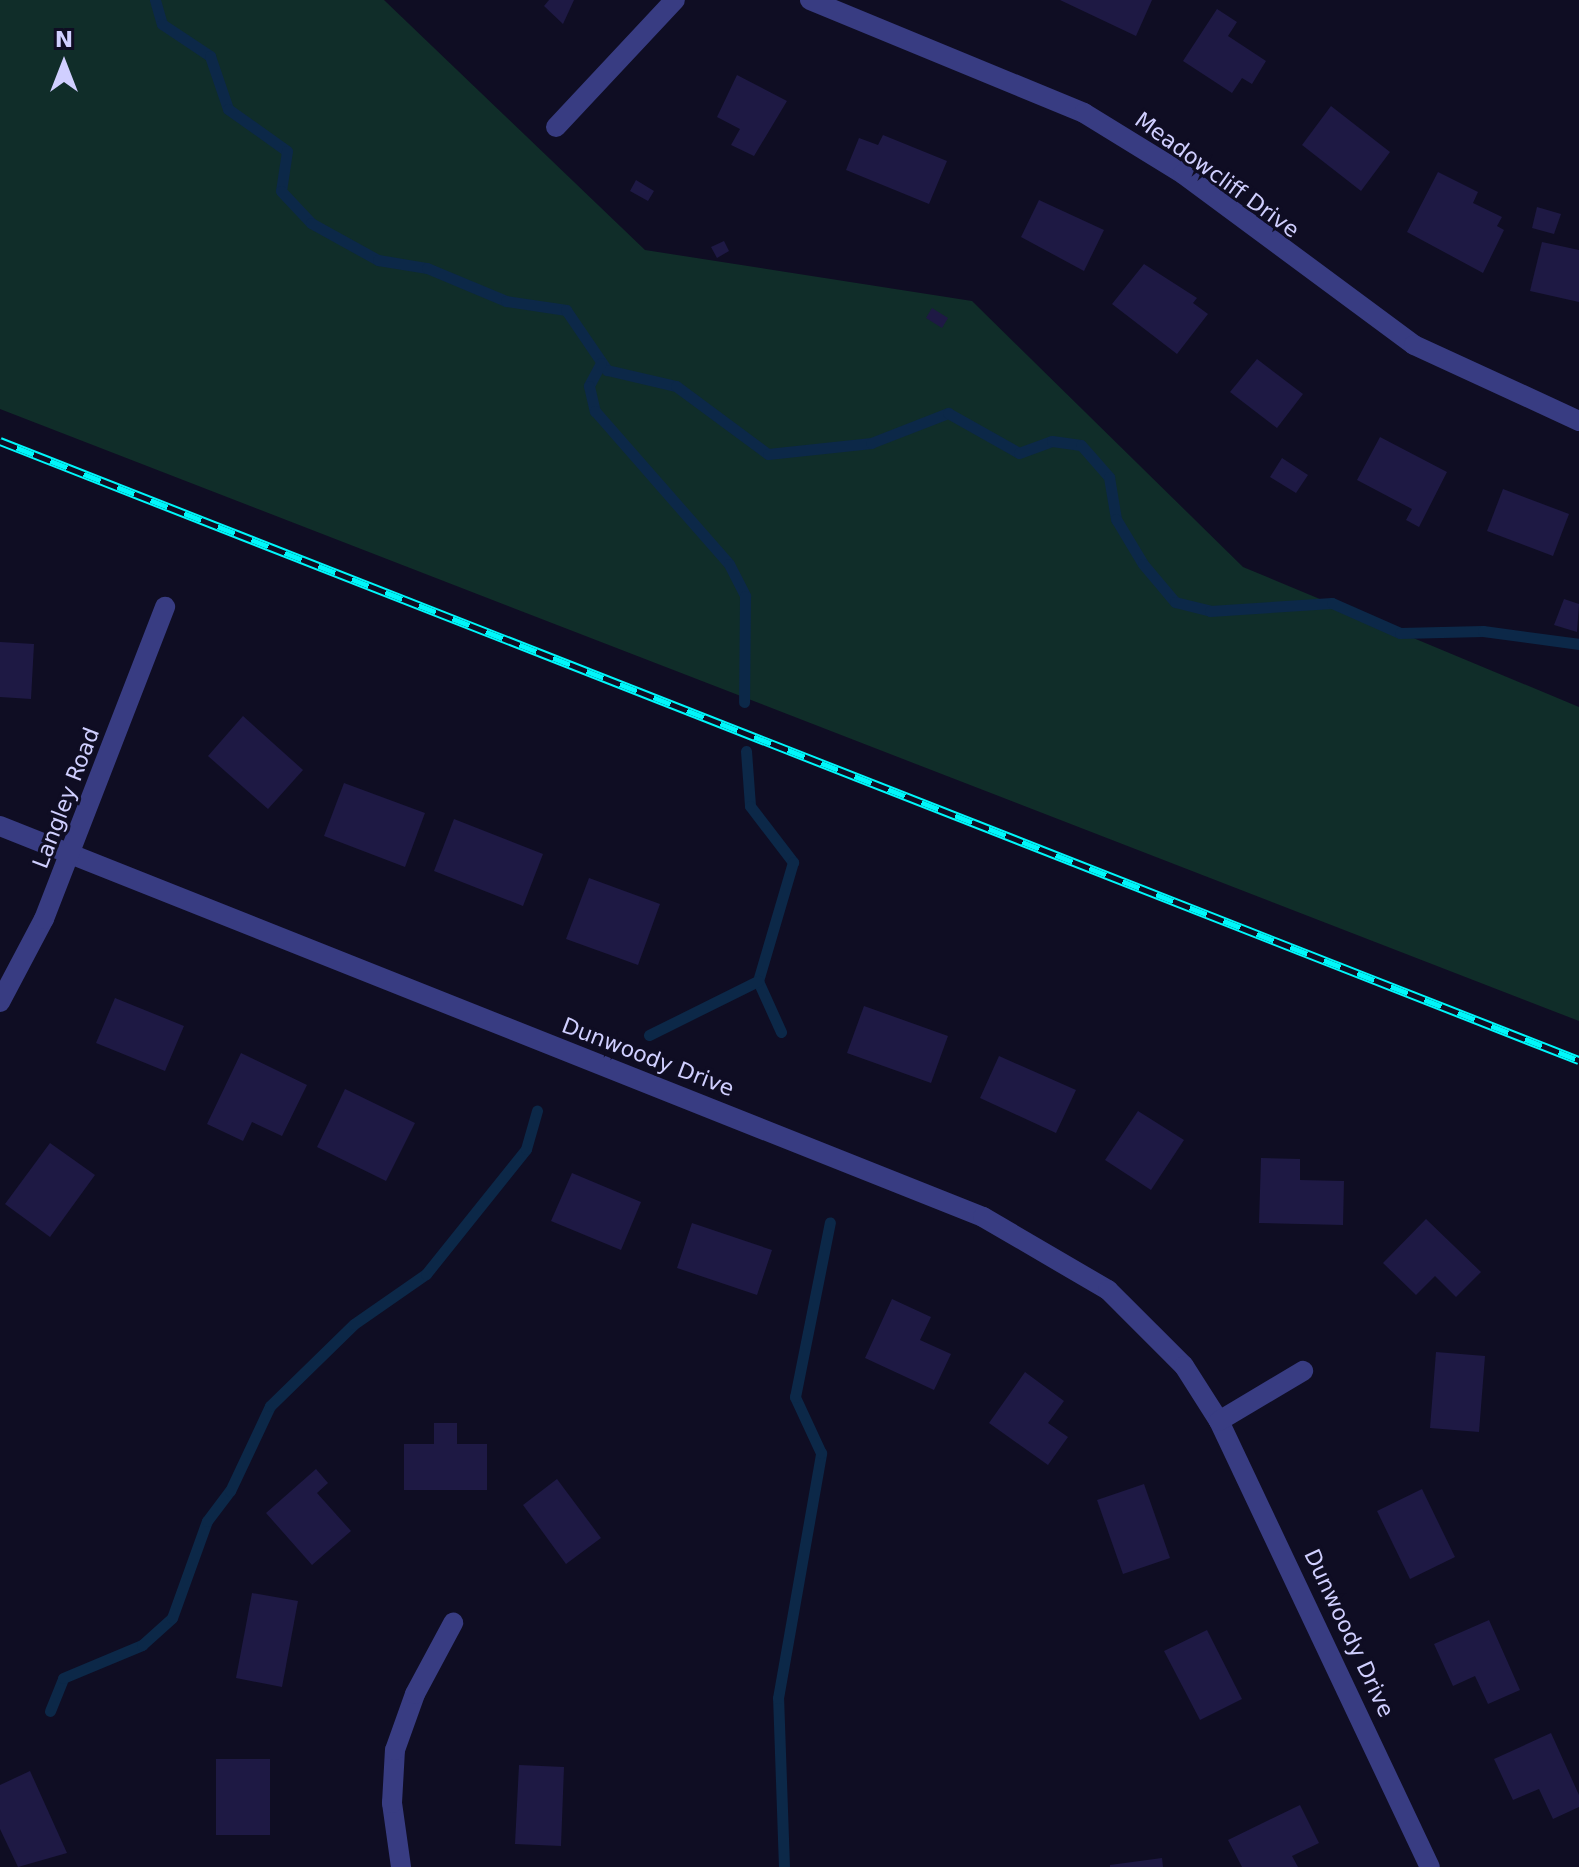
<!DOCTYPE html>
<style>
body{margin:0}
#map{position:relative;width:1579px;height:1867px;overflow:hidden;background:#0f0d23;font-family:"DejaVu Sans",sans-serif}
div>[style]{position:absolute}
.green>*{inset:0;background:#102d29}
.stream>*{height:11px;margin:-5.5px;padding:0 5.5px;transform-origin:5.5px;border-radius:5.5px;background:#0c2848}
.building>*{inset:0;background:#1e1944}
.minor>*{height:20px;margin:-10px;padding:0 10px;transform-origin:10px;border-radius:10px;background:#383c82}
.rail>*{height:9px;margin-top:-4.5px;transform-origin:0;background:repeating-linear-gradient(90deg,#0f0d23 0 18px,#00f7fa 0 36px);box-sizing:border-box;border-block:2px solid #00f7fa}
span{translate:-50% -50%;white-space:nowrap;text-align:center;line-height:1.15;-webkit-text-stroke:6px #0f0d23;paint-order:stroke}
.street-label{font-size:22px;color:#d0cfff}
.north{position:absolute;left:24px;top:24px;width:80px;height:80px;-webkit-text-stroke:6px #0f0d23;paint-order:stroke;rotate:0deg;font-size:22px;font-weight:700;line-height:32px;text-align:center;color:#d0cfff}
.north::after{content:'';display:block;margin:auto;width:28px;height:36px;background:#d0cfff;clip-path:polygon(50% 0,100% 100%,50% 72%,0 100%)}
</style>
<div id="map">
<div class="green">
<div style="clip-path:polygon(0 0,384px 0,645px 250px,972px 301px,1243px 567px,1579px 707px,1579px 1021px,0 409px)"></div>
</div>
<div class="stream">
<div style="left:155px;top:0;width:25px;rotate:74deg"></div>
<div style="left:162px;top:24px;width:58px;rotate:33.7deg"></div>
<div style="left:210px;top:56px;width:56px;rotate:71.2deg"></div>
<div style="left:228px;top:109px;width:72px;rotate:35.4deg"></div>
<div style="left:287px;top:151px;width:40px;rotate:98.5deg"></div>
<div style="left:281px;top:191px;width:44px;rotate:46.8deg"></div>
<div style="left:311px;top:223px;width:77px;rotate:28.9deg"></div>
<div style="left:378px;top:260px;width:50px;rotate:9.3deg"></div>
<div style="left:427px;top:268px;width:86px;rotate:22.7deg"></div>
<div style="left:506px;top:301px;width:61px;rotate:8.5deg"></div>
<div style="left:566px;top:310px;width:73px;rotate:55.7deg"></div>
<div style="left:607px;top:370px;width:71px;rotate:13.1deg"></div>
<div style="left:676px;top:386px;width:114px;rotate:36.5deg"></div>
<div style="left:768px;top:454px;width:104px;rotate:-6.1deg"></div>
<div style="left:871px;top:443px;width:83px;rotate:-21.3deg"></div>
<div style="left:948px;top:413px;width:81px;rotate:29.4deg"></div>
<div style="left:1019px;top:453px;width:35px;rotate:-20deg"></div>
<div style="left:1052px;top:441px;width:29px;rotate:8deg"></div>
<div style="left:1081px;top:445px;width:43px;rotate:48.8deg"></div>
<div style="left:1109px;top:477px;width:43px;rotate:80.5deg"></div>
<div style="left:1116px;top:519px;width:52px;rotate:59deg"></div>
<div style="left:1143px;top:564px;width:50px;rotate:49.9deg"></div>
<div style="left:1175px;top:602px;width:36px;rotate:14deg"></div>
<div style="left:1210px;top:611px;width:122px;rotate:-3.8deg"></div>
<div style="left:1332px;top:603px;width:74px;rotate:23.8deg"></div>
<div style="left:1400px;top:633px;width:83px;rotate:-1.4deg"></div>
<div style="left:1483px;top:631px;width:97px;rotate:7.7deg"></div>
<div style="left:601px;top:363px;width:26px;rotate:118deg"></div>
<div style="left:589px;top:386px;width:26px;rotate:77deg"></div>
<div style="left:595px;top:411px;width:203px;rotate:48.8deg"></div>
<div style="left:729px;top:564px;width:36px;rotate:63deg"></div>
<div style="left:745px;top:596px;width:106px;rotate:90.5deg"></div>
<div style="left:746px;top:751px;width:55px;rotate:85.8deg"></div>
<div style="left:750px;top:806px;width:71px;rotate:52.5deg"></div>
<div style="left:793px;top:862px;width:124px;rotate:106.4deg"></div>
<div style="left:758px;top:981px;width:56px;rotate:65.7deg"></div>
<div style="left:649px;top:1035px;width:122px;rotate:-26.4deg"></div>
<div style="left:50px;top:1711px;width:35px;rotate:-68deg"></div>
<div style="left:63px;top:1678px;width:86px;rotate:-22.7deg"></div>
<div style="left:142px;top:1645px;width:40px;rotate:-42deg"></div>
<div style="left:172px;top:1618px;width:103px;rotate:-70.2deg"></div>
<div style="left:207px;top:1521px;width:38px;rotate:-53deg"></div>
<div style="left:230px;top:1491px;width:94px;rotate:-64.8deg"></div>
<div style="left:270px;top:1406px;width:117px;rotate:-44.3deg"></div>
<div style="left:354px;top:1324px;width:88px;rotate:-34.8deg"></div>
<div style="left:426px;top:1274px;width:160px;rotate:-51.3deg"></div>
<div style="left:526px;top:1149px;width:40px;rotate:-74deg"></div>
<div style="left:784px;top:1867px;width:169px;rotate:-92deg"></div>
<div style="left:778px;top:1698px;width:249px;rotate:-80deg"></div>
<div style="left:821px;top:1453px;width:62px;rotate:-114.9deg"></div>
<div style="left:795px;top:1397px;width:178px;rotate:-78.7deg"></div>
</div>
<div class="building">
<div style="clip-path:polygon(549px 0,574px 0,563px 24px,544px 6px)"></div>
<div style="clip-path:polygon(1060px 0,1152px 0,1136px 36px)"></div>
<div style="clip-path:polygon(1217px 9px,1237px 22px,1228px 36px,1266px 61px,1252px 84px,1242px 78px,1232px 93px,1183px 61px)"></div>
<div style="clip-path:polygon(737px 75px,787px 101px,754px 156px,731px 145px,740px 129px,717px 117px)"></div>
<div style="clip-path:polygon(1331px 106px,1390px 152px,1361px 191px,1302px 145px)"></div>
<div style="clip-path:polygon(883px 135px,947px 161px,929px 204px,846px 170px,859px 138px,878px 145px)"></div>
<div style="clip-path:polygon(1438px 172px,1478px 192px,1473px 203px,1502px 217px,1497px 226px,1504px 230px,1483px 273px,1407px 232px)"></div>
<div style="clip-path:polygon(636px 180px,654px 191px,648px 201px,630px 191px)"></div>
<div style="clip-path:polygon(1039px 200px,1104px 230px,1084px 271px,1021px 237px)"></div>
<div style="clip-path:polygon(1537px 207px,1561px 214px,1554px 234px,1532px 228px)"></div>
<div style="clip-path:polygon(724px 241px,729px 251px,717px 258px,711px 247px)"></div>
<div style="clip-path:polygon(1542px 242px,1579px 250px,1579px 302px,1530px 291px)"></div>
<div style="clip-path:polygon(1144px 264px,1197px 298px,1193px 303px,1208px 314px,1177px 354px,1112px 304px)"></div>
<div style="clip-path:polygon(932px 308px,948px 318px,942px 328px,926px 318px)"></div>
<div style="clip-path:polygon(1257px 359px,1303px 394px,1277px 428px,1230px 392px)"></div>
<div style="clip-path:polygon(1380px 437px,1447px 472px,1419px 527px,1406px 520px,1412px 509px,1357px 480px)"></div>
<div style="clip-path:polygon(1282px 458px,1308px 475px,1296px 493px,1270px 477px)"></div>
<div style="clip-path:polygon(1503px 489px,1569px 514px,1553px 556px,1487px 531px)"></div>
<div style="clip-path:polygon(1564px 599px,1579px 604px,1577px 632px,1554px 625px)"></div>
<div style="clip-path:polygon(0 642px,34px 644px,31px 699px,0 697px)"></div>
<div style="clip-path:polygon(243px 716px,303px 770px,268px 809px,208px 756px)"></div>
<div style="clip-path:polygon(344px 783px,425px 813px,405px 867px,324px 836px)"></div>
<div style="clip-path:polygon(454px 819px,543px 854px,523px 906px,434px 871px)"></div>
<div style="clip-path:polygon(589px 878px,660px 904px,638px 965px,566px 939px)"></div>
<div style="clip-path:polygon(115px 998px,184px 1026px,165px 1071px,96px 1043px)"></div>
<div style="clip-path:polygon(864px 1006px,948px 1036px,931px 1083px,847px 1053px)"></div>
<div style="clip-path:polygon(241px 1053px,307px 1085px,282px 1136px,252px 1122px,243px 1141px,207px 1124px)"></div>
<div style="clip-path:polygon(999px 1056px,1076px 1090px,1056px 1133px,980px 1098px)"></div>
<div style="clip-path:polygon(345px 1089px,415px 1123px,386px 1181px,317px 1147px)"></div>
<div style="clip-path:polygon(1138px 1111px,1184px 1140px,1151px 1190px,1105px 1160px)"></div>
<div style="clip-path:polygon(50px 1143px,95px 1175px,50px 1237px,5px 1204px)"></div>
<div style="clip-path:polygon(1261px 1158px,1300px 1159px,1300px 1180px,1344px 1181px,1343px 1225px,1259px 1223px)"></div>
<div style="clip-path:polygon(572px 1173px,641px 1202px,621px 1250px,551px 1221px)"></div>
<div style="clip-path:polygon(1426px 1219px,1481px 1272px,1456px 1297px,1435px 1276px,1416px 1295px,1383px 1263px)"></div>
<div style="clip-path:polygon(692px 1223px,772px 1250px,757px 1295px,677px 1268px)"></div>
<div style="clip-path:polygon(892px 1299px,931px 1317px,920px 1340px,951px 1354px,934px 1390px,865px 1358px)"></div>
<div style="clip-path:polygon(1436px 1352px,1485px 1356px,1479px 1432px,1430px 1428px)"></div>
<div style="clip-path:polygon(1025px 1372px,1064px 1401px,1048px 1423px,1068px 1437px,1048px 1465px,989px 1423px)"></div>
<div style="clip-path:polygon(434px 1423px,457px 1423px,457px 1444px,487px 1444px,487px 1490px,404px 1490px,404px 1444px,434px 1444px)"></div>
<div style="clip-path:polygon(316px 1469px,328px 1483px,317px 1493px,351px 1531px,312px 1565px,266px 1513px)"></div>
<div style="clip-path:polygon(557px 1479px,601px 1538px,566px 1564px,523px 1505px)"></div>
<div style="clip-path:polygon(1144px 1484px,1170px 1558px,1123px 1574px,1097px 1500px)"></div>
<div style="clip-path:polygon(1422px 1489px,1455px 1557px,1410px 1579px,1377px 1511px)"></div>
<div style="clip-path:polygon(252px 1593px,298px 1601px,282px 1687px,236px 1678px)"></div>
<div style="clip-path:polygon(1489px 1620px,1520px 1690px,1488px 1704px,1475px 1676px,1453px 1686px,1434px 1644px)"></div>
<div style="clip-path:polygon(1207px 1630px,1242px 1699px,1200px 1720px,1164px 1651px)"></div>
<div style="clip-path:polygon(1551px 1733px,1579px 1795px,1579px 1807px,1553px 1819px,1539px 1789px,1513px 1800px,1494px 1759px)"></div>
<div style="clip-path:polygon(216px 1759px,270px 1759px,270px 1835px,216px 1835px)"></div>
<div style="clip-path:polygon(519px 1765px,564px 1767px,561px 1846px,515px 1844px)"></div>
<div style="clip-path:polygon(30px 1771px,67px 1853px,18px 1867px,0 1829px,0 1785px)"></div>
<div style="clip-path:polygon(1300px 1805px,1319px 1843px,1292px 1856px,1298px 1867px,1242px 1867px,1228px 1840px)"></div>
<div style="clip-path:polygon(1162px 1858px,1163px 1867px,1110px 1867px,1110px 1865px)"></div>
</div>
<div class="minor">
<div style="left:810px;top:0;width:296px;rotate:22.4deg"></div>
<div style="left:1084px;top:113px;width:116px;rotate:31.6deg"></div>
<div style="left:1183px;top:174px;width:287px;rotate:36.5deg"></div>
<div style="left:1414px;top:345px;width:182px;rotate:24.7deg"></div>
<div style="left:556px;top:127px;width:174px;rotate:-46.9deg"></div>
<div style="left:0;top:826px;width:1058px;rotate:21.69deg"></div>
<div style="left:983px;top:1217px;width:145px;rotate:30.3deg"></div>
<div style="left:1108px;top:1290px;width:107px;rotate:45deg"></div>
<div style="left:1184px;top:1366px;width:65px;rotate:57.5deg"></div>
<div style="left:1219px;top:1421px;width:493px;rotate:64.7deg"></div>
<div style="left:0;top:1002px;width:94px;rotate:-62.1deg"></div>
<div style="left:44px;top:919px;width:335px;rotate:-68.8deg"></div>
<div style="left:1219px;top:1421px;width:98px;rotate:-30.8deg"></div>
<div style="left:401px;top:1867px;width:65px;rotate:-98deg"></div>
<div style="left:392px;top:1803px;width:53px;rotate:-86.8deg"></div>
<div style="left:395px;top:1750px;width:59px;rotate:-70.3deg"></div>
<div style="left:415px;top:1694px;width:81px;rotate:-61.8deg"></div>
</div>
<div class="rail">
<div style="left:0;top:441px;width:1696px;rotate:21.41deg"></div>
</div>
<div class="street-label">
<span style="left:1217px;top:175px;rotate:36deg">Meadowcliff Drive</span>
<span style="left:66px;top:798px;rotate:-69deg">Langley Road</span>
<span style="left:648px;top:1057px;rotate:21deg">Dunwoody Drive</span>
<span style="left:1349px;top:1633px;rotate:65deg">Dunwoody Drive</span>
</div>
<div class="north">N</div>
</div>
